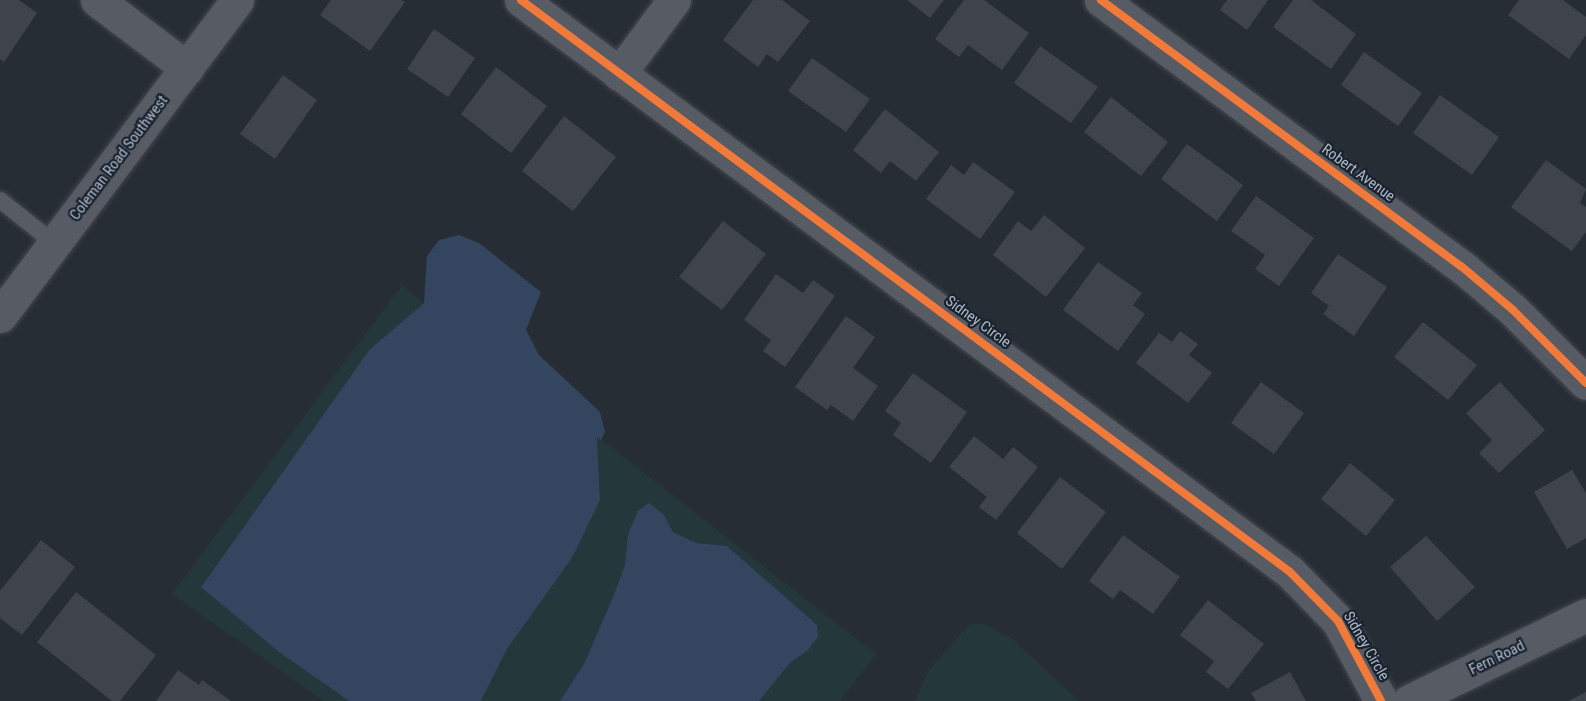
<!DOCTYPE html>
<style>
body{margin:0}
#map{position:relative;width:1586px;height:701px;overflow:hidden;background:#272d35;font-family:"Roboto Condensed",sans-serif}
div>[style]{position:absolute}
.green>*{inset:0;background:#24373b}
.water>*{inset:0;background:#33455f}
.building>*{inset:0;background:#3f444b}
.roads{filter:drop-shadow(0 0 2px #454950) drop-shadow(0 0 2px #454950)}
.service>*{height:16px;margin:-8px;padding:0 8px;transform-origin:8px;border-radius:8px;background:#575b63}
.minor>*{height:33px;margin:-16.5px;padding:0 16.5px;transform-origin:16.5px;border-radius:16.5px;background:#575b63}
.tertiary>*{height:33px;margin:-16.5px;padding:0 16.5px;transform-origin:16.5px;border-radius:16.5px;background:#575b63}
.cycleway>*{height:8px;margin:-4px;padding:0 4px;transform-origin:4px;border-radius:4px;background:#f17a3a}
span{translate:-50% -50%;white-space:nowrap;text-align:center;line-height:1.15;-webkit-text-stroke:4.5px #1a2330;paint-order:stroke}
.street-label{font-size:15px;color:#b0b9c7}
</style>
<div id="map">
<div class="green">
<div style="clip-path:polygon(402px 285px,424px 303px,370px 349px,201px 586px,279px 652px,349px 701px,324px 701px,172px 594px)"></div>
<div style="clip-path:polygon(597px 436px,876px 654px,840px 701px,759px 701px,789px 664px,808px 650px,776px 590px,727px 546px,696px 543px,673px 532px,664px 515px,628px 534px,625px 565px,612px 599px,585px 662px,560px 701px,481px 701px,507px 649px,572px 558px,600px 500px)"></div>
<div style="clip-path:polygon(970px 624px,984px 624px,1014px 640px,1079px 701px,915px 701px,929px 670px)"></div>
</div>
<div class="water">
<div style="clip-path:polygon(459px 235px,479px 243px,541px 292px,526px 330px,539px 355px,600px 412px,605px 432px,601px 440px,597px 437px,600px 500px,572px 558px,507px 649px,481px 701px,349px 701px,279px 652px,201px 587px,370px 349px,424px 303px,427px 256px,439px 240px)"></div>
<div style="clip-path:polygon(649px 503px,664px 515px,673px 532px,696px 543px,727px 546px,817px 625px,818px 637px,808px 650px,789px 664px,759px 701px,560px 701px,585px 662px,612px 599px,625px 565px,628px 534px,638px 511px)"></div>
</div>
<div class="building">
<div style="clip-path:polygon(0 0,19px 0,37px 13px,4px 62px,0 59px)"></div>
<div style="clip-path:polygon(331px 0,402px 0,405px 2px,370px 51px,320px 15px)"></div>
<div style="clip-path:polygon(753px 0,782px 0,810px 21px,778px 62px,767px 54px,758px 67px,723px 40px)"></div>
<div style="clip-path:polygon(907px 0,944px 0,930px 18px)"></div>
<div style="clip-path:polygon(964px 0,984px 0,1029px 33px,1002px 70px,968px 45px,959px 57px,935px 39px)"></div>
<div style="clip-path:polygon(1227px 0,1268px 0,1247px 30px,1220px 10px)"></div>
<div style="clip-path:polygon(1293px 0,1311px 0,1356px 34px,1331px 69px,1273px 27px)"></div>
<div style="clip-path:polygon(1519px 0,1563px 0,1586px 17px,1586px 35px,1569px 59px,1508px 15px)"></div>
<div style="clip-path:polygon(434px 29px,475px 58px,448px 97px,407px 69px)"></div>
<div style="clip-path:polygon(1040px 46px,1098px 87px,1071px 123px,1014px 83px)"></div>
<div style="clip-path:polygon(1364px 52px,1422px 93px,1398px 126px,1341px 85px)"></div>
<div style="clip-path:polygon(812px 58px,870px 99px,846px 132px,788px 91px)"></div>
<div style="clip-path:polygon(496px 67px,547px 106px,511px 153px,461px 114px)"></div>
<div style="clip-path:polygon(283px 75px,317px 100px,275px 159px,240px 134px)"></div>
<div style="clip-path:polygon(1440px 95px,1499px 137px,1472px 175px,1413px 133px)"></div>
<div style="clip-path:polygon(1111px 97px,1168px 142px,1141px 176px,1084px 132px)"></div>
<div style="clip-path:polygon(885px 109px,939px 152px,916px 181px,890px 161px,881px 173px,853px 150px)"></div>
<div style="clip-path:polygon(564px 116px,616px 157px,573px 211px,522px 171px)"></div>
<div style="clip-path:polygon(1187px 144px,1243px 185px,1217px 221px,1161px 179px)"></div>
<div style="clip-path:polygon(1546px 160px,1586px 189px,1580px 203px,1586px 207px,1586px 232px,1572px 251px,1511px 207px)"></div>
<div style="clip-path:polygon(973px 162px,1015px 192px,980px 239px,926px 199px,951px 165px,964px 175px)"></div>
<div style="clip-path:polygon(1256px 196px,1314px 238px,1279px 286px,1255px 269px,1265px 255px,1231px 231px)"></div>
<div style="clip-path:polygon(1044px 215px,1085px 248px,1046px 297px,993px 255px,1018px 221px,1031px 231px)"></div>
<div style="clip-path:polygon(723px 221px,766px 254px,722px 310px,679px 277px)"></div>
<div style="clip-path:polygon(1338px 254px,1387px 287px,1354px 336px,1323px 314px,1329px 306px,1311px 293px)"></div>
<div style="clip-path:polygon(1098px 262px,1142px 293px,1133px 305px,1145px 314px,1118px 351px,1063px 310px)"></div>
<div style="clip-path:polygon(776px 274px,803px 293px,813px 280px,835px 296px,785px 367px,763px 351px,771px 340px,744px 320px)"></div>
<div style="clip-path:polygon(846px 316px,875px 337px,853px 368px,878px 386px,853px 421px,831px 405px,827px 410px,795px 387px)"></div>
<div style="clip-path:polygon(1423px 322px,1477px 365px,1448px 400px,1394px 357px)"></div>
<div style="clip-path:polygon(1180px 331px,1198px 344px,1189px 355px,1212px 373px,1188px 403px,1136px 363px,1159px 333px,1172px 342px)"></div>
<div style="clip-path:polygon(913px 373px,967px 412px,931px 463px,893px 435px,901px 423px,885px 411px)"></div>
<div style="clip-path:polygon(1261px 382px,1304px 413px,1274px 454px,1231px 423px)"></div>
<div style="clip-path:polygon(1500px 382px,1545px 430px,1499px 473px,1479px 453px,1492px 440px,1466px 413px)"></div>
<div style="clip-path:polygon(974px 436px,1003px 459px,1013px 447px,1038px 467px,996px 520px,979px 507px,987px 497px,949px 467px)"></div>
<div style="clip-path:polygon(1350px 463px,1395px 500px,1366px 536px,1321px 499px)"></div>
<div style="clip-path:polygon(1572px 470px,1586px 493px,1586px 538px,1567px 549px,1534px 492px)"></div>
<div style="clip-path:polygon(1060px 477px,1106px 512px,1062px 569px,1017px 533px)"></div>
<div style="clip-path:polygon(1123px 535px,1180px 577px,1153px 614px,1120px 590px,1113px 599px,1089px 581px)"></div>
<div style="clip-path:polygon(1426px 536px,1475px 587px,1437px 621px,1390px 567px)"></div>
<div style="clip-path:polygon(41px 540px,75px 567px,22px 635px,0 618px,0 591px)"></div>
<div style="clip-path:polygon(76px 592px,156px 655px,120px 701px,112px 701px,37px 642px)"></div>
<div style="clip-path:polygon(1208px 600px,1264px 644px,1228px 689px,1206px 672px,1214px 661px,1180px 635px)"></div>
<div style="clip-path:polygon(178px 670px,199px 685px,202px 680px,231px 701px,156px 701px)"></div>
<div style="clip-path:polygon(1290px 672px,1306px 701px,1256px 701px,1251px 693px)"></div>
<div style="clip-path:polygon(1586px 692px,1586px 701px,1568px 701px)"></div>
</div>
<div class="roads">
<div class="service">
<div style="left:0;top:200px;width:69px;rotate:38.5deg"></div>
</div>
<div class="minor">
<div style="left:97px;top:0;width:113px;rotate:37.1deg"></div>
<div style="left:521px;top:0;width:958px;rotate:36.64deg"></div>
<div style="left:1290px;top:572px;width:69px;rotate:45.6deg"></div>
<div style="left:1338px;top:621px;width:91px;rotate:61.7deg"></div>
<div style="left:1101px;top:0;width:448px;rotate:36.5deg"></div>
<div style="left:1461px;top:266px;width:68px;rotate:40.2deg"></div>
<div style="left:1513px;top:310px;width:103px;rotate:45deg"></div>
<div style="left:619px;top:74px;width:92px;rotate:-53.4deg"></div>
<div style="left:1409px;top:701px;width:197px;rotate:-25.9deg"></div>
</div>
<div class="tertiary">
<div style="left:0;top:316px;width:395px;rotate:-53.1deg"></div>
</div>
</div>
<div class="cycleway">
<div style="left:521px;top:0;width:958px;rotate:36.64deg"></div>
<div style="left:1290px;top:572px;width:69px;rotate:45.6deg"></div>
<div style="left:1338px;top:621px;width:91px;rotate:61.7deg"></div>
<div style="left:1101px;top:0;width:448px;rotate:36.5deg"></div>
<div style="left:1461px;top:266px;width:68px;rotate:40.2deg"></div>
<div style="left:1513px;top:310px;width:103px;rotate:45deg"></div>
</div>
<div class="street-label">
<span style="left:119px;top:158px;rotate:-53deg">Coleman Road Southwest</span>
<span style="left:1358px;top:173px;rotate:36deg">Robert Avenue</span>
<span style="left:978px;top:322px;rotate:36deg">Sidney Circle</span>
<span style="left:1366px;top:646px;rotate:60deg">Sidney Circle</span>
<span style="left:1497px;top:658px;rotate:-26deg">Fern Road</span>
</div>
</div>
